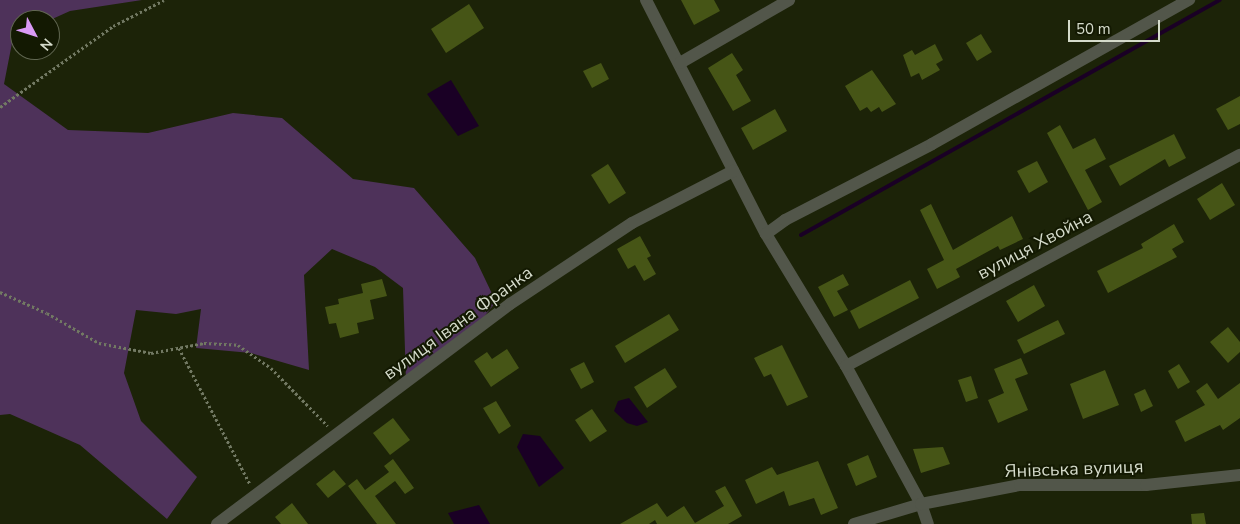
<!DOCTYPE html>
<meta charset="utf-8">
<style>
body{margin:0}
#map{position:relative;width:1240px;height:524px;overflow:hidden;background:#1c2308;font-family:"Nunito Sans",sans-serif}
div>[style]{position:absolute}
.green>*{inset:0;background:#4e325a}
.water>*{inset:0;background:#1a0025}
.stream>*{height:4px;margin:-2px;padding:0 2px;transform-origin:2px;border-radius:2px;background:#1a0025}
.building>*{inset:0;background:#465516}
.path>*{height:2.5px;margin-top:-1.25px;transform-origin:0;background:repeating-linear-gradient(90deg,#727963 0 2.5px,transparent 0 5px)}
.minor>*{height:12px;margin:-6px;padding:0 6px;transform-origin:6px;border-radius:6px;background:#52564a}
span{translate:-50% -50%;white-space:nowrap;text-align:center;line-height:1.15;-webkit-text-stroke:4px #131902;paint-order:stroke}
.street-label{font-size:18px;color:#d5dbcb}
.north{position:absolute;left:10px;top:10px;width:50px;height:50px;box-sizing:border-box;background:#131902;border:1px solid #616752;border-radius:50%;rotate:130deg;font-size:14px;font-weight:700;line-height:20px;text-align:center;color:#d5dbcb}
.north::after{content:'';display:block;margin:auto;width:18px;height:22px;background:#da9af6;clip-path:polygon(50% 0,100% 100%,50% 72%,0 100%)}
.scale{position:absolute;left:1068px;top:20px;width:92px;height:22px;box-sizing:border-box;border:2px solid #d5dbcb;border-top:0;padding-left:6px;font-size:15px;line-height:18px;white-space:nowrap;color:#d5dbcb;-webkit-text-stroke:4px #131902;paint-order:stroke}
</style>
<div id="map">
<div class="green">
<div style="clip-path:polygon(0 0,142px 0,70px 11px,50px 20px,20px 20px,20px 34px,13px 38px,4px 84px,68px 130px,148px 133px,233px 113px,282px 118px,353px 179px,414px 188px,475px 258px,496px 302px,463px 343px,406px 382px,403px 288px,375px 267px,332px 249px,304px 275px,309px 370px,251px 353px,196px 348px,201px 309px,176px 314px,136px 310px,124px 373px,141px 421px,197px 477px,167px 519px,80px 445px,10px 414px,0 415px)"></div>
</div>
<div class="water">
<div style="clip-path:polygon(451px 80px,479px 126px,458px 136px,427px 94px)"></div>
<div style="clip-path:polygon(629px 398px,648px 422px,637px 426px,627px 423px,614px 411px,618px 401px)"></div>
<div style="clip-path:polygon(523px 434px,540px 436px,564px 468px,539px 487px,517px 447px)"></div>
<div style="clip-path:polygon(479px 505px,490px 524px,454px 524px,448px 513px)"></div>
</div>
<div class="stream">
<div style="left:801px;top:235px;width:480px;rotate:-29.3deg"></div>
</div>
<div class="building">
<div style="clip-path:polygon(681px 0,714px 0,720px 11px,694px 25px)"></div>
<div style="clip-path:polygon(469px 4px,484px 28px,446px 53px,431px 29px)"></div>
<div style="clip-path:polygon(981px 34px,992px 52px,977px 61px,966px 43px)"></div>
<div style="clip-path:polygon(935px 44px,943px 60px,936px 64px,940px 70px,922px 80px,919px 73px,911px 77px,903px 55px,912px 50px,915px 55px)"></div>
<div style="clip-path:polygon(732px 53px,743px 70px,736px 75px,751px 101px,733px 111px,708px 68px)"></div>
<div style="clip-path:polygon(601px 63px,609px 79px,592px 88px,583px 71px)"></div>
<div style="clip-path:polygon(872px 70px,896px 104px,882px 112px,879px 107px,871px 112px,867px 107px,860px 111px,845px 86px)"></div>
<div style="clip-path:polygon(1240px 96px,1240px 124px,1228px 130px,1216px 109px)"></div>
<div style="clip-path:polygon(775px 109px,787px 131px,753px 150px,741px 128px)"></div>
<div style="clip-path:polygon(1060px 125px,1073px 149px,1095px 138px,1106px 159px,1085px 170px,1102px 202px,1088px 210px,1047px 133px)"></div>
<div style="clip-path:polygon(1174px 134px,1186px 158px,1169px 167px,1165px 159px,1120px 186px,1109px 166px)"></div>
<div style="clip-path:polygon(1037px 161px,1048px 182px,1029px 193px,1017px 171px)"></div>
<div style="clip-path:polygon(608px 164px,626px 193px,609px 204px,591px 175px)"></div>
<div style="clip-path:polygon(1222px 183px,1235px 205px,1210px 220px,1197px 199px)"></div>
<div style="clip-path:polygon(931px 204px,953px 250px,1012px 216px,1023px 239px,1000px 250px,998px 246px,956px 269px,960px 277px,937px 289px,927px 269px,944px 260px,920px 210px)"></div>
<div style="clip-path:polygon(1174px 224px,1184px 242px,1172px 249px,1177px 257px,1108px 293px,1097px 271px,1143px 248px,1141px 244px)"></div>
<div style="clip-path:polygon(640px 236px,651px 256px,647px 258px,656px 274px,644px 281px,635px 265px,628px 269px,617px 249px)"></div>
<div style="clip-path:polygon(843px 274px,849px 285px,837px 291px,848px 310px,834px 317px,818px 287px)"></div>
<div style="clip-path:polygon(382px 279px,387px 296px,370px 300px,374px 319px,357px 323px,359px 333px,340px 338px,336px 323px,329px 324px,325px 307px,339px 304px,338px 299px,363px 293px,361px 284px)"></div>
<div style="clip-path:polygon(910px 280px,919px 298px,859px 329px,850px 311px)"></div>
<div style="clip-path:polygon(1034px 285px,1045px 306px,1018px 322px,1006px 301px)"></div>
<div style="clip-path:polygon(669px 314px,679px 330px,625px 363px,615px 346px)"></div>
<div style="clip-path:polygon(1058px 320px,1065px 334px,1024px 354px,1017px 340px)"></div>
<div style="clip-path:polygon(1228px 327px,1240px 342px,1240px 352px,1228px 363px,1210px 342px)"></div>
<div style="clip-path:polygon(782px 345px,808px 397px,787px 406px,771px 374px,764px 377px,754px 358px)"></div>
<div style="clip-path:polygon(507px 349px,519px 368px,491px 387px,474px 361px,487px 352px,492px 359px)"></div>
<div style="clip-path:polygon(1021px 358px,1028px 374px,1015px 379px,1028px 410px,998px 423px,988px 400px,1004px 393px,994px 369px)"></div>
<div style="clip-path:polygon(584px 362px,594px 382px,581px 389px,570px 369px)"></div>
<div style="clip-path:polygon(1179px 364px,1190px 382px,1178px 389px,1168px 371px)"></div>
<div style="clip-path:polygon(665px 368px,677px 387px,647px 408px,634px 387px)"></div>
<div style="clip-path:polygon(1105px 370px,1119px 405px,1083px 419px,1070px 384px)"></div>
<div style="clip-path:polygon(971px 376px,978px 398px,966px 402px,958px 380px)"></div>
<div style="clip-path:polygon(1207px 383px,1218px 399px,1240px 383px,1240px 418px,1223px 430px,1220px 425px,1185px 442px,1175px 421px,1205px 405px,1196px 391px)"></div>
<div style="clip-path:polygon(1145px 389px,1153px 406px,1141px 412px,1134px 394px)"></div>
<div style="clip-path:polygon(496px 401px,511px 426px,499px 434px,483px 408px)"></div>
<div style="clip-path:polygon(592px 409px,607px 431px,590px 442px,575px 420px)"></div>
<div style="clip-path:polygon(393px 418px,410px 440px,390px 455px,373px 433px)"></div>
<div style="clip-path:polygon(943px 447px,950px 464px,921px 473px,913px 449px)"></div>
<div style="clip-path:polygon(868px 455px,877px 477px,856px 486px,847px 464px)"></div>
<div style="clip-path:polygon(393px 459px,414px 488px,405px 494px,395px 481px,375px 496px,396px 524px,377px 524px,348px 486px,357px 479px,365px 490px,389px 472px,384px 466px)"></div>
<div style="clip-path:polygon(818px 461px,838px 508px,821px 515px,814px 498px,789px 506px,784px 491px,756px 504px,745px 480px,772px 467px,777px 475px)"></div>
<div style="clip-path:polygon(334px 470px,346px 484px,328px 498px,316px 484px)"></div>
<div style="clip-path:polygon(725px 486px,742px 516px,728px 524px,657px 524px,655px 520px,649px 524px,620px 524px,657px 503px,667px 517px,684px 506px,695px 523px,724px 506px,715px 491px)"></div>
<div style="clip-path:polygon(292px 503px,308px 524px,281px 524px,275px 517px)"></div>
<div style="clip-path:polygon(1204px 513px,1206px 524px,1192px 524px,1191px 514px)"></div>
</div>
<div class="path">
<div style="left:0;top:107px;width:139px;rotate:-35.6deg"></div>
<div style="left:113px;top:26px;width:57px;rotate:-27deg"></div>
<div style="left:0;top:292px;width:51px;rotate:24.1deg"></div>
<div style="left:47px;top:313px;width:60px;rotate:30deg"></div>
<div style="left:99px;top:343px;width:53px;rotate:10.9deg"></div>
<div style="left:151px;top:353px;width:54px;rotate:-10.7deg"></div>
<div style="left:204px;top:343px;width:34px;rotate:3deg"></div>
<div style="left:238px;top:345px;width:40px;rotate:34.9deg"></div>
<div style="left:271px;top:368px;width:81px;rotate:45.5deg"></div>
<div style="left:179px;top:348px;width:153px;rotate:62.4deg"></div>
</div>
<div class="minor">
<div style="left:646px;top:0;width:263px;rotate:62.9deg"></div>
<div style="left:766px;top:234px;width:154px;rotate:58.8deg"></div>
<div style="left:846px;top:366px;width:157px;rotate:61.5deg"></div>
<div style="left:921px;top:504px;width:21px;rotate:71deg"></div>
<div style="left:680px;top:63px;width:126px;rotate:-30deg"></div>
<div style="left:766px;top:234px;width:24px;rotate:-36deg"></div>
<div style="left:785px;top:220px;width:165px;rotate:-27.3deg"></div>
<div style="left:932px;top:144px;width:295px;rotate:-29.3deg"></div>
<div style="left:846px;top:366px;width:447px;rotate:-28.2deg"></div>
<div style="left:217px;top:524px;width:366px;rotate:-36.9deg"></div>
<div style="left:510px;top:304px;width:146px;rotate:-33.6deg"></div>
<div style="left:632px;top:223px;width:114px;rotate:-27.2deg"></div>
<div style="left:854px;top:524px;width:70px;rotate:-16.6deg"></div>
<div style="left:921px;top:504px;width:101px;rotate:-10.9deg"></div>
<div style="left:1020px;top:485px;width:126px"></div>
<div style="left:1146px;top:485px;width:95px;rotate:-6.1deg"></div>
</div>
<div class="street-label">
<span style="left:1035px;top:245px;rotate:-28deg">вулиця Хвойна</span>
<span style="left:458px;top:323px;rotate:-36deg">вулиця Івана Франка</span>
<span style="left:1074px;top:469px;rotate:-2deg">Янівська вулиця</span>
</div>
<div class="north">N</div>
<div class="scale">50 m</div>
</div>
